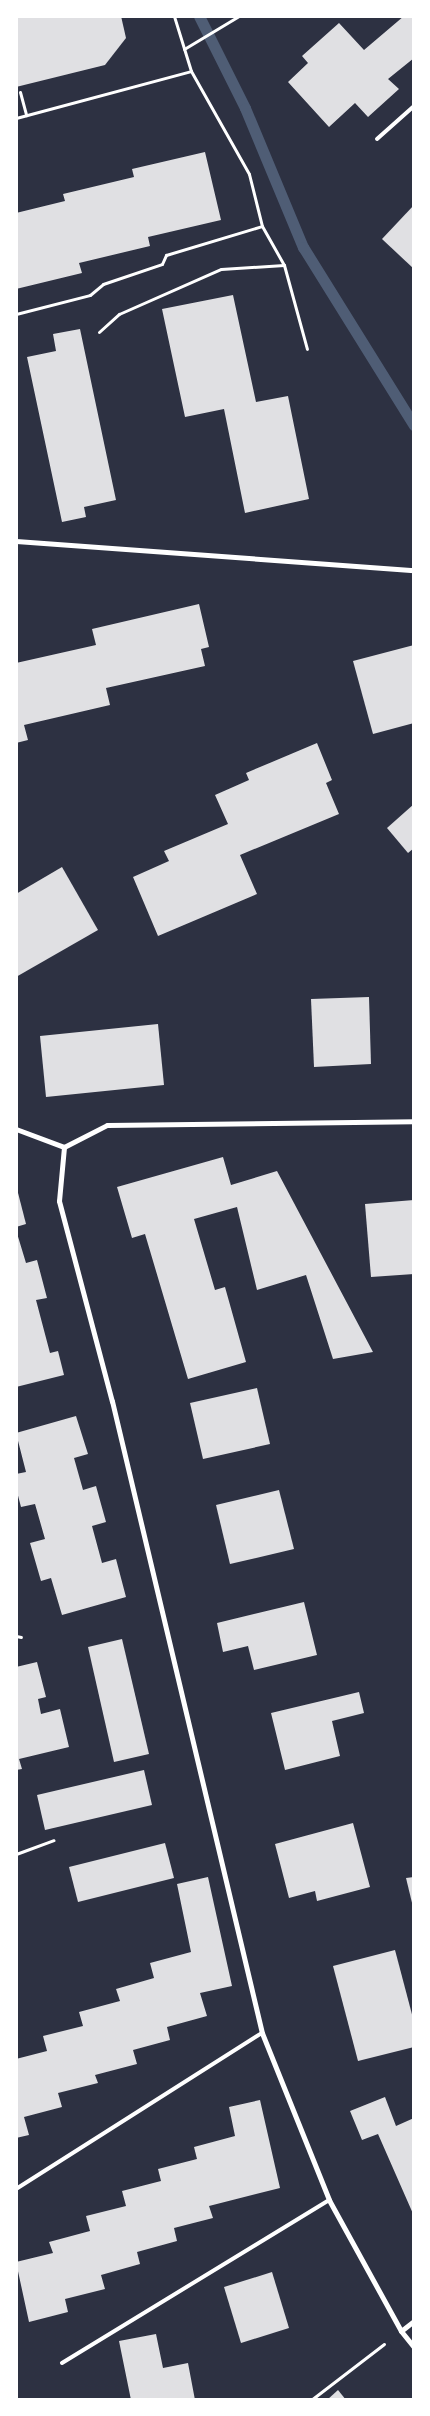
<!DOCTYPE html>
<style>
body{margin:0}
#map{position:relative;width:430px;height:2416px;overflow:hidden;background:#2d3142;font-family:Lora,serif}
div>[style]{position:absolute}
.stream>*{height:11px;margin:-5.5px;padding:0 5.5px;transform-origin:5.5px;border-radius:5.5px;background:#4f5d75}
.building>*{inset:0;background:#e0e0e3}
.path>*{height:3px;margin:-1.5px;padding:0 1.5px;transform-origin:1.5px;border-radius:1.5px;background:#fff}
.service>*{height:4px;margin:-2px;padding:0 2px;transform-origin:2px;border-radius:2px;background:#fff}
.minor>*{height:5px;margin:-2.5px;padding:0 2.5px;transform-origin:2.5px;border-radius:2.5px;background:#fff}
span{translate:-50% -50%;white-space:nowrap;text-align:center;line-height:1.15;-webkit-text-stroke:4px #fff;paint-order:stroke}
.frame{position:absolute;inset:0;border:18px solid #fff;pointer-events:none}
</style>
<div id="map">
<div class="stream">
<div style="left:199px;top:16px;width:103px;rotate:63.4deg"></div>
<div style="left:245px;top:108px;width:151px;rotate:67.4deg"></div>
<div style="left:303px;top:247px;width:210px;rotate:58.1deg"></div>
</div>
<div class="building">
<div style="clip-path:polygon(16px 16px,121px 16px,126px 38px,105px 65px,16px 87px)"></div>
<div style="clip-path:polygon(404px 16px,414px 16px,414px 58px,388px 79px,399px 89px,368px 117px,355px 103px,329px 127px,288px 82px,308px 63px,302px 56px,339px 23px,364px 50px)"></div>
<div style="clip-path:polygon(205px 152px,221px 220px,148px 237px,150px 246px,79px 263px,82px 273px,16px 289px,16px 213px,65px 201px,63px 194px,134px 177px,132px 169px)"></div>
<div style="clip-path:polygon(414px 205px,414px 269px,382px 239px)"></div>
<div style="clip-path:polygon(233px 295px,256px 402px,288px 396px,309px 499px,245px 513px,224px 409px,185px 417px,162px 309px)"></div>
<div style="clip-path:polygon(80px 329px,116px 500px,84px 507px,86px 517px,62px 522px,27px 357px,56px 351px,53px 334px)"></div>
<div style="clip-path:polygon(199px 604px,209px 647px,201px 649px,205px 666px,106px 688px,110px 705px,24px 725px,28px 740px,16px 743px,16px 663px,96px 645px,92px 629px)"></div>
<div style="clip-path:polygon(414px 645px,414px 723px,373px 734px,353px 661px)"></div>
<div style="clip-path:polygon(317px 743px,332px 780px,326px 783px,339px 814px,240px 855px,257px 894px,158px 936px,133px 877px,169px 861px,164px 851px,228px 824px,215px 795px,249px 780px,246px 773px)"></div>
<div style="clip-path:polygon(414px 804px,414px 848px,408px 853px,387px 828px)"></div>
<div style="clip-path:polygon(62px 867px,98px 930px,16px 977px,16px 894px)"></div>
<div style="clip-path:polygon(369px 997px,371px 1064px,314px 1067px,311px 999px)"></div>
<div style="clip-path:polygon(158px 1024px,164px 1085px,46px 1097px,40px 1036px)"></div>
<div style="clip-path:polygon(223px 1157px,231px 1185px,277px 1171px,373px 1352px,333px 1359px,306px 1275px,257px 1290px,237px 1207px,194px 1219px,215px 1290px,225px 1287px,246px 1362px,188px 1379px,145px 1234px,132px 1238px,117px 1187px)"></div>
<div style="clip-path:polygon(17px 1189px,26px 1224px,16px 1227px,16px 1190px)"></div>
<div style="clip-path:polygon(414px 1200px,414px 1274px,371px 1277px,365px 1204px)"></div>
<div style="clip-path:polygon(16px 1230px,26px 1263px,37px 1260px,47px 1298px,36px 1300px,50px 1353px,58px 1351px,64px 1375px,16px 1387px)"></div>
<div style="clip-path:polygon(257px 1388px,270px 1444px,203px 1459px,190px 1403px)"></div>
<div style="clip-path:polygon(76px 1416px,88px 1454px,74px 1458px,83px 1490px,96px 1486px,106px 1522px,92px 1526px,102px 1563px,116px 1559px,126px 1597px,62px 1615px,51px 1578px,41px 1581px,30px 1543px,45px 1539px,35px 1504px,21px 1507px,16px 1488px,16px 1474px,26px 1472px,16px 1433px)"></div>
<div style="clip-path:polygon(279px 1490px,294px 1549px,230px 1564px,216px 1505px)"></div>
<div style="clip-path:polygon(304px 1602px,317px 1655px,254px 1670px,248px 1646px,223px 1652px,217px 1623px)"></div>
<div style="clip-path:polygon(122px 1639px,149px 1754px,114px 1762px,88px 1647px)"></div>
<div style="clip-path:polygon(37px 1662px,46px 1697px,38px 1699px,41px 1714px,60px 1709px,69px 1747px,19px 1759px,22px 1769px,16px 1770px,16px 1667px)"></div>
<div style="clip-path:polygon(359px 1692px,364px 1713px,332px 1721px,340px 1756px,285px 1770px,271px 1713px)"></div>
<div style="clip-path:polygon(144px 1770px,152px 1805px,45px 1830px,37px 1795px)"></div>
<div style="clip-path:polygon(353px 1823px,370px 1887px,317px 1901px,315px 1891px,289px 1898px,275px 1844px)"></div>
<div style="clip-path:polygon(165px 1843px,174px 1878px,78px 1902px,69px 1867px)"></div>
<div style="clip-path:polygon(208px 1877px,232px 1986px,200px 1993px,207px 2016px,167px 2027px,170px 2040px,133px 2050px,137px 2064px,95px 2075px,98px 2083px,58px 2093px,62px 2107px,24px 2117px,29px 2135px,16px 2138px,16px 2059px,47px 2051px,43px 2036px,83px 2026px,79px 2012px,120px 2001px,116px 1989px,154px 1978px,150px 1963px,191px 1952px,177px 1884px)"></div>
<div style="clip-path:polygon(414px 1877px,414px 1907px,413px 1907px,406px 1878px)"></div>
<div style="clip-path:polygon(395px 1950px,414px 2022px,414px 2047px,358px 2061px,333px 1966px)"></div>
<div style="clip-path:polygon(385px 2097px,396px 2126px,414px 2118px,414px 2216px,378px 2134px,362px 2140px,350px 2111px)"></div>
<div style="clip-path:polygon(260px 2100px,280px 2188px,209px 2206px,213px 2218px,174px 2228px,177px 2241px,137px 2252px,140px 2264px,101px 2275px,105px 2289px,65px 2299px,68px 2312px,29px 2322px,16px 2262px,53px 2253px,49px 2242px,90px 2231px,86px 2216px,126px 2206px,122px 2191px,161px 2181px,158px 2169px,197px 2159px,194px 2147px,235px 2136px,229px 2107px)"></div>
<div style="clip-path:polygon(272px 2272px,289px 2328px,241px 2343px,224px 2287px)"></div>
<div style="clip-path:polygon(156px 2334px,163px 2368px,188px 2363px,195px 2400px,131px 2400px,119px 2341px)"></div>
<div style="clip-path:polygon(338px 2390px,346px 2400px,327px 2400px)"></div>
</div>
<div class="path">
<div style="left:184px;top:49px;width:64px;rotate:-31deg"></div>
<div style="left:191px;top:71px;width:118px;rotate:60.6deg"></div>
<div style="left:249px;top:174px;width:54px;rotate:76deg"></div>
<div style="left:262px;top:226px;width:45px;rotate:60.6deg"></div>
<div style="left:284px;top:265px;width:87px;rotate:74.7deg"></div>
<div style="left:20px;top:92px;width:24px;rotate:75deg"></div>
<div style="left:16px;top:118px;width:181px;rotate:-15deg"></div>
<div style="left:191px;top:71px;width:58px;rotate:-107.2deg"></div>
<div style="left:16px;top:314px;width:76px;rotate:-14.4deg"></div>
<div style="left:90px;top:295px;width:17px;rotate:-40deg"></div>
<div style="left:103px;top:284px;width:62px;rotate:-18.7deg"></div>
<div style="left:162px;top:264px;width:10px;rotate:-66deg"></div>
<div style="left:166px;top:255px;width:100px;rotate:-16.8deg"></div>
<div style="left:99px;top:332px;width:27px;rotate:-42deg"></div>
<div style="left:119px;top:314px;width:111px;rotate:-23.8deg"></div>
<div style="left:221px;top:269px;width:63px;rotate:-3.6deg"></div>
<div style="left:16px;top:1636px;width:5px;rotate:11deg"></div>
<div style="left:16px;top:1854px;width:40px;rotate:-20.2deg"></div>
<div style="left:16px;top:2399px;width:1px;rotate:45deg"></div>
<div style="left:311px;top:2400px;width:92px;rotate:-37.5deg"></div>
</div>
<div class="service">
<div style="left:377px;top:139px;width:50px;rotate:-41.7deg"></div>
<div style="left:16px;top:2189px;width:291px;rotate:-32.4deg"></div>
<div style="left:62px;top:2363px;width:313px;rotate:-31.4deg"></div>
</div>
<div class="minor">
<div style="left:16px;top:541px;width:399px;rotate:4.2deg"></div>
<div style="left:16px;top:1129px;width:51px;rotate:20.6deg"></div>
<div style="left:64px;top:1147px;width:54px;rotate:95.3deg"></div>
<div style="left:59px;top:1201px;width:207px;rotate:75.2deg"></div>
<div style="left:112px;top:1401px;width:650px;rotate:76.65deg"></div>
<div style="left:262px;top:2033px;width:180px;rotate:68.1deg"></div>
<div style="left:329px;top:2200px;width:149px;rotate:61.2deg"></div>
<div style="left:401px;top:2331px;width:21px;rotate:51deg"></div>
<div style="left:64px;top:1147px;width:48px;rotate:-27.1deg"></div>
<div style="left:107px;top:1125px;width:307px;rotate:-0.7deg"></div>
<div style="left:401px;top:2331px;width:16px;rotate:-38deg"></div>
</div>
<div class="frame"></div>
</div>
